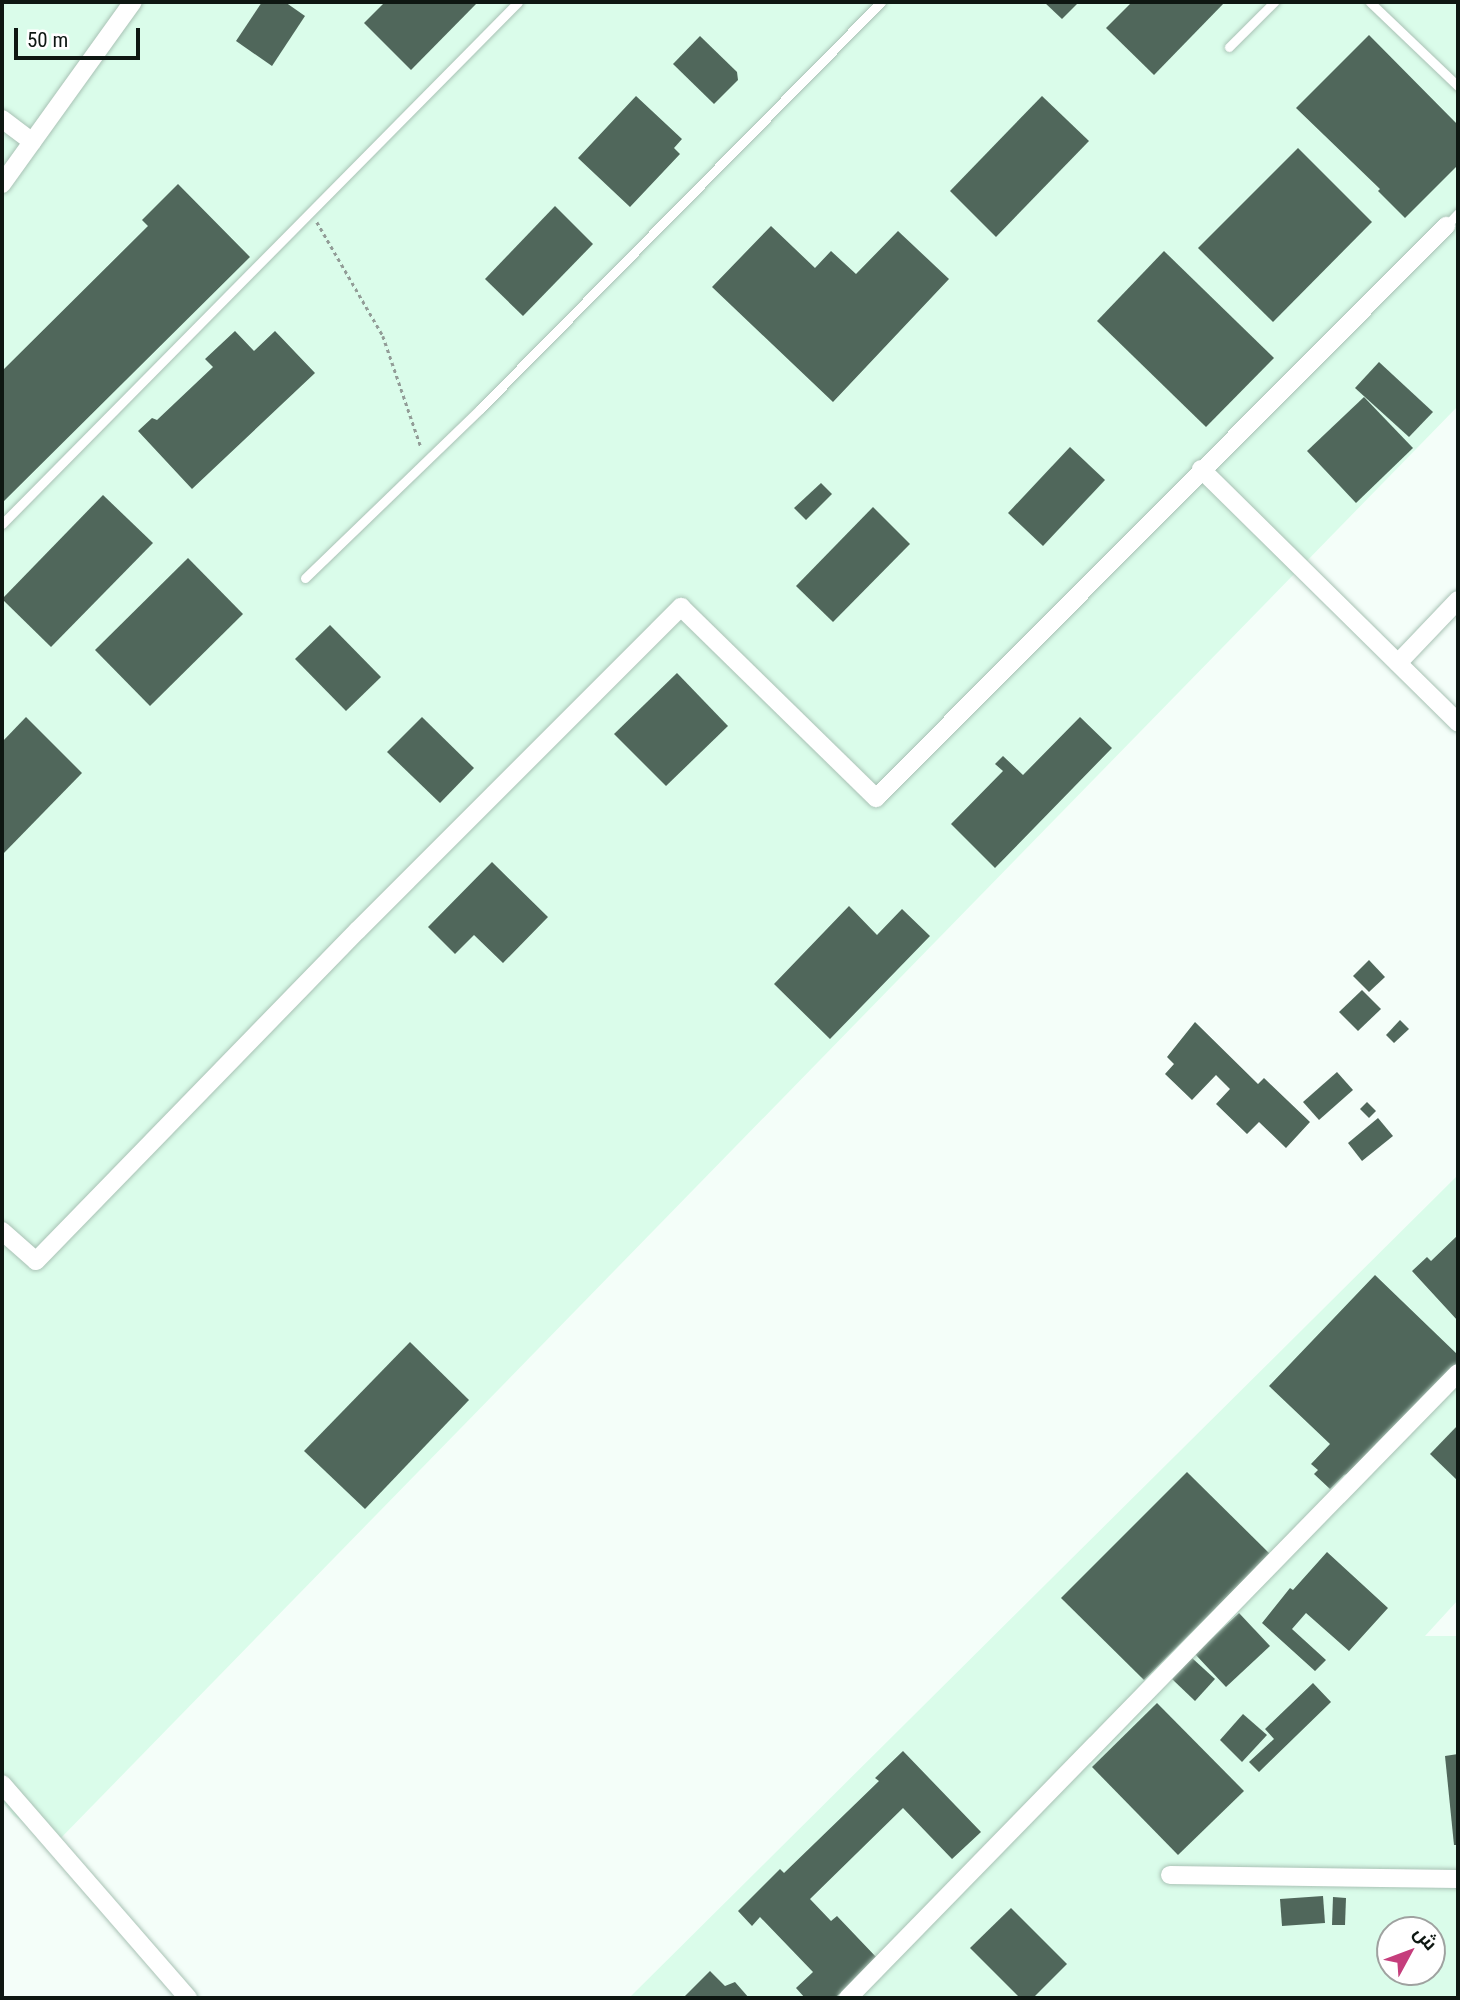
<!DOCTYPE html>
<meta charset="utf-8">
<style>
body{margin:0}
#map{position:relative;width:1460px;height:2000px;overflow:hidden;background:#f4fef9;font-family:"Roboto Condensed",Cairo,sans-serif}
div>[style]{position:absolute}
.built>*{inset:0;background:#dafcea}
.building>*{inset:0;background:#50675b}
.path>*{height:2.5px;margin-top:-1.25px;transform-origin:0;background:repeating-linear-gradient(90deg,#929c97 0 3.5px,transparent 0 7px)}
.roads{filter:drop-shadow(0 0 2px #a9c2b5) drop-shadow(0 0 2px #a9c2b5)}
.lane>*{height:9px;margin:-4.5px;padding:0 4.5px;transform-origin:4.5px;border-radius:4.5px;background:#fff}
.street>*{height:18px;margin:-9px;padding:0 9px;transform-origin:9px;border-radius:9px;background:#fff}
span{translate:-50% -50%;white-space:nowrap;text-align:center;line-height:1.15;-webkit-text-stroke:7px #fff;paint-order:stroke}
.frame{position:absolute;inset:0;border:4px solid #0e1712;pointer-events:none}
.north{position:absolute;left:1376px;top:1916px;width:70px;height:70px;box-sizing:border-box;background:#fff;border:2px solid #9fa2a0;border-radius:50%;rotate:49deg;font-size:19px;font-weight:700;line-height:28px;text-align:center;color:#0e1712}
.north::after{content:'';display:block;margin:auto;width:24px;height:32px;background:#c53e7c;clip-path:polygon(50% 0,100% 100%,50% 72%,0 100%)}
.scale{position:absolute;left:14px;top:28px;width:126px;height:32px;box-sizing:border-box;border:4px solid #0e1712;border-top:0;padding-left:9px;font-size:21px;line-height:24px;white-space:nowrap;color:#0e1712;-webkit-text-stroke:5px #fff;paint-order:stroke}
</style>
<div id="map">
<div class="built">
<div style="clip-path:polygon(2px 2px,1458px 2px,1458px 406px,56px 1843px,14px 1816px,2px 1801px)"></div>
<div style="clip-path:polygon(evenodd,1458px 1175px,1458px 1600px,1425px 1636px,1458px 1636px,1458px 1998px,629px 1998px,1458px 1175px,1390px 1930px,1432px 1930px,1432px 1972px,1390px 1972px,1390px 1930px)"></div>
</div>
<div class="building">
<div style="clip-path:polygon(262px 2px,285px 2px,305px 16px,272px 66px,236px 41px)"></div>
<div style="clip-path:polygon(385px 2px,478px 2px,411px 70px,364px 23px)"></div>
<div style="clip-path:polygon(1044px 2px,1079px 2px,1062px 19px)"></div>
<div style="clip-path:polygon(1132px 2px,1225px 2px,1154px 75px,1106px 28px)"></div>
<div style="clip-path:polygon(1369px 35px,1458px 125px,1458px 165px,1405px 218px,1378px 191px,1380px 189px,1296px 108px)"></div>
<div style="clip-path:polygon(700px 36px,737px 72px,738px 80px,714px 104px,673px 64px)"></div>
<div style="clip-path:polygon(636px 96px,682px 139px,674px 148px,680px 154px,630px 207px,578px 158px)"></div>
<div style="clip-path:polygon(1042px 96px,1089px 141px,996px 237px,950px 191px)"></div>
<div style="clip-path:polygon(1298px 148px,1372px 222px,1273px 322px,1198px 248px)"></div>
<div style="clip-path:polygon(178px 184px,250px 257px,2px 503px,2px 371px,148px 226px,142px 220px)"></div>
<div style="clip-path:polygon(555px 206px,593px 244px,523px 316px,485px 279px)"></div>
<div style="clip-path:polygon(771px 226px,815px 268px,831px 251px,856px 274px,898px 231px,949px 279px,833px 402px,712px 287px)"></div>
<div style="clip-path:polygon(1164px 251px,1274px 358px,1206px 427px,1097px 321px)"></div>
<div style="clip-path:polygon(235px 331px,254px 351px,275px 331px,315px 373px,192px 489px,138px 431px,152px 418px,157px 420px,213px 367px,205px 359px)"></div>
<div style="clip-path:polygon(1379px 362px,1433px 412px,1409px 437px,1355px 388px)"></div>
<div style="clip-path:polygon(1364px 397px,1413px 448px,1356px 503px,1307px 451px)"></div>
<div style="clip-path:polygon(1070px 447px,1105px 480px,1043px 546px,1008px 513px)"></div>
<div style="clip-path:polygon(821px 483px,832px 494px,806px 520px,794px 508px)"></div>
<div style="clip-path:polygon(103px 495px,153px 543px,51px 647px,2px 599px)"></div>
<div style="clip-path:polygon(873px 507px,910px 544px,833px 622px,796px 586px)"></div>
<div style="clip-path:polygon(188px 558px,243px 614px,150px 706px,95px 650px)"></div>
<div style="clip-path:polygon(330px 625px,381px 677px,346px 711px,295px 659px)"></div>
<div style="clip-path:polygon(677px 673px,728px 726px,666px 786px,614px 734px)"></div>
<div style="clip-path:polygon(26px 717px,82px 773px,2px 855px,2px 742px)"></div>
<div style="clip-path:polygon(422px 717px,474px 768px,440px 803px,387px 752px)"></div>
<div style="clip-path:polygon(1080px 717px,1112px 748px,995px 868px,951px 824px,1003px 771px,995px 764px,1003px 756px,1023px 775px)"></div>
<div style="clip-path:polygon(492px 862px,548px 917px,503px 963px,474px 935px,455px 954px,428px 927px)"></div>
<div style="clip-path:polygon(849px 906px,877px 935px,902px 909px,930px 936px,830px 1039px,774px 984px)"></div>
<div style="clip-path:polygon(1369px 960px,1385px 977px,1369px 992px,1353px 976px)"></div>
<div style="clip-path:polygon(1362px 990px,1381px 1009px,1358px 1031px,1339px 1012px)"></div>
<div style="clip-path:polygon(1400px 1020px,1409px 1029px,1394px 1043px,1386px 1035px)"></div>
<div style="clip-path:polygon(1195px 1022px,1258px 1084px,1264px 1078px,1310px 1122px,1286px 1148px,1259px 1122px,1247px 1134px,1216px 1104px,1230px 1089px,1216px 1075px,1192px 1100px,1165px 1074px,1174px 1064px,1167px 1057px)"></div>
<div style="clip-path:polygon(1337px 1072px,1353px 1090px,1319px 1120px,1303px 1102px)"></div>
<div style="clip-path:polygon(1367px 1102px,1376px 1111px,1369px 1118px,1360px 1109px)"></div>
<div style="clip-path:polygon(1378px 1118px,1393px 1136px,1362px 1161px,1348px 1143px)"></div>
<div style="clip-path:polygon(1458px 1235px,1458px 1321px,1412px 1271px,1427px 1257px,1431px 1261px)"></div>
<div style="clip-path:polygon(1375px 1275px,1458px 1355px,1458px 1362px,1352px 1472px,1344px 1475px,1330px 1489px,1314px 1474px,1318px 1470px,1311px 1464px,1330px 1444px,1269px 1386px)"></div>
<div style="clip-path:polygon(410px 1342px,469px 1400px,365px 1509px,304px 1451px)"></div>
<div style="clip-path:polygon(1458px 1425px,1458px 1481px,1430px 1454px)"></div>
<div style="clip-path:polygon(1187px 1472px,1270px 1554px,1144px 1680px,1061px 1598px)"></div>
<div style="clip-path:polygon(1327px 1552px,1388px 1608px,1349px 1651px,1306px 1613px,1292px 1629px,1326px 1660px,1315px 1671px,1262px 1623px,1290px 1588px,1293px 1590px)"></div>
<div style="clip-path:polygon(1239px 1613px,1270px 1646px,1226px 1687px,1195px 1654px)"></div>
<div style="clip-path:polygon(1192px 1658px,1215px 1679px,1195px 1701px,1172px 1679px)"></div>
<div style="clip-path:polygon(1313px 1683px,1331px 1702px,1259px 1772px,1249px 1762px,1274px 1739px,1265px 1729px)"></div>
<div style="clip-path:polygon(1157px 1703px,1244px 1791px,1178px 1855px,1092px 1767px)"></div>
<div style="clip-path:polygon(1243px 1714px,1267px 1735px,1242px 1762px,1220px 1740px)"></div>
<div style="clip-path:polygon(903px 1751px,981px 1832px,952px 1859px,903px 1808px,810px 1899px,831px 1921px,837px 1916px,877px 1958px,835px 1998px,805px 1998px,796px 1988px,813px 1972px,760px 1917px,752px 1926px,738px 1911px,780px 1869px,784px 1873px,879px 1781px,875px 1778px)"></div>
<div style="clip-path:polygon(1458px 1754px,1458px 1845px,1454px 1845px,1445px 1756px)"></div>
<div style="clip-path:polygon(1323px 1896px,1325px 1923px,1282px 1926px,1280px 1899px)"></div>
<div style="clip-path:polygon(1333px 1897px,1346px 1898px,1345px 1925px,1332px 1925px)"></div>
<div style="clip-path:polygon(1011px 1908px,1067px 1964px,1033px 1998px,1020px 1998px,970px 1948px)"></div>
<div style="clip-path:polygon(710px 1971px,725px 1986px,735px 1982px,749px 1998px,683px 1998px)"></div>
</div>
<div class="path">
<div style="left:317px;top:222px;width:132px;rotate:59.9deg"></div>
<div style="left:383px;top:336px;width:117px;rotate:71.1deg"></div>
</div>
<div class="roads">
<div class="lane">
<div style="left:1370px;top:2px;width:122px;rotate:43.7deg"></div>
<div style="left:1229px;top:47px;width:64px;rotate:-45deg"></div>
<div style="left:1446px;top:226px;width:18px;rotate:-47deg"></div>
<div style="left:2px;top:524px;width:734px;rotate:-45.33deg"></div>
<div style="left:305px;top:578px;width:243px;rotate:-44deg"></div>
<div style="left:480px;top:409px;width:571px;rotate:-45.43deg"></div>
</div>
<div class="street">
<div style="left:2px;top:119px;width:38px;rotate:37deg"></div>
<div style="left:2px;top:184px;width:224px;rotate:-54.3deg"></div>
<div style="left:1201px;top:469px;width:361px;rotate:44.6deg"></div>
<div style="left:1398px;top:663px;width:87px;rotate:-46.4deg"></div>
<div style="left:2px;top:1231px;width:45px;rotate:41.4deg"></div>
<div style="left:36px;top:1261px;width:462px;rotate:-45.8deg"></div>
<div style="left:358px;top:930px;width:457px;rotate:-45deg"></div>
<div style="left:681px;top:607px;width:273px;rotate:44.4deg"></div>
<div style="left:876px;top:798px;width:808px;rotate:-45.1deg"></div>
<div style="left:2px;top:1784px;width:284px;rotate:49deg"></div>
<div style="left:1170px;top:1875px;width:288px;rotate:0.8deg"></div>
<div style="left:848px;top:1998px;width:873px;rotate:-45.7deg"></div>
</div>
</div>
<div class="frame"></div>
<div class="north">ش</div>
<div class="scale">50 m</div>
</div>
